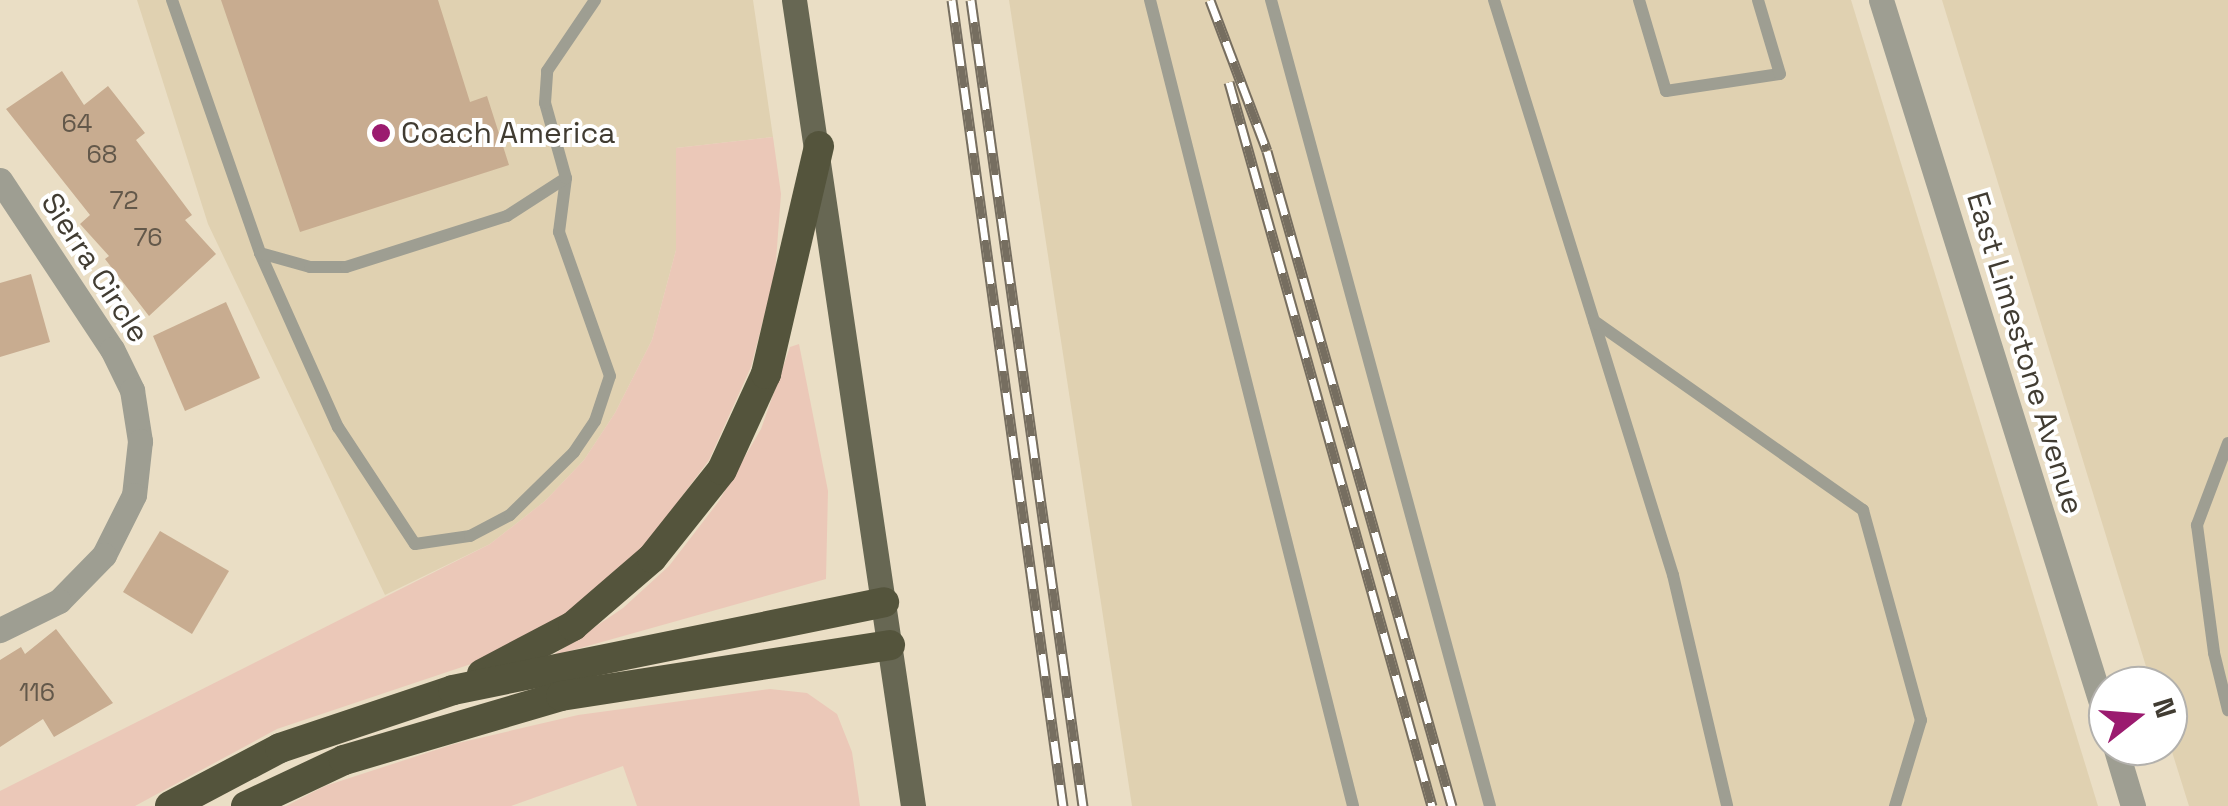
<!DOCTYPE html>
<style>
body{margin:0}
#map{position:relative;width:2228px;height:806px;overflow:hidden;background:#eadec5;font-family:"Space Grotesk",sans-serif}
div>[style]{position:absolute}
.built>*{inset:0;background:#e0d1b1}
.green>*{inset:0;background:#ebc8b8}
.building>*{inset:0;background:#c8ac90}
.service>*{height:12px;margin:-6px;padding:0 6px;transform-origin:6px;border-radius:6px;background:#9e9e92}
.minor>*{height:25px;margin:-12.5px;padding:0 12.5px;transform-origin:12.5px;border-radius:12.5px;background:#9e9e92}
.primary>*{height:25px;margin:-12.5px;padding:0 12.5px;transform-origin:12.5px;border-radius:12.5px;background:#676753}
.motorway>*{height:30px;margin:-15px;padding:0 15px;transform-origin:15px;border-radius:15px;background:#54543c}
.rail>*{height:11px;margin-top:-5.5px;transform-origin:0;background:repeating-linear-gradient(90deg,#fff 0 22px,#766e60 0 44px);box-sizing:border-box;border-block:2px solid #766e60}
.dots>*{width:28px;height:28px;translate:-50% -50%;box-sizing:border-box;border:5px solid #fff;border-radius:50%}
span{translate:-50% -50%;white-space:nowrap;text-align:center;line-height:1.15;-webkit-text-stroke:8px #fff;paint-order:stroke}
.number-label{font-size:25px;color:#63584a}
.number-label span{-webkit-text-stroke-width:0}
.poi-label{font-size:30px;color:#413c32}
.left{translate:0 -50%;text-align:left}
.street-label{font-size:30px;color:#413c32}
.north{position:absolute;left:2088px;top:666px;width:100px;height:100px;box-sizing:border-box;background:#fff;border:2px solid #b3b1ad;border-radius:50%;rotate:73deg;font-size:28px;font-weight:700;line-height:40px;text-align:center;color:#413c32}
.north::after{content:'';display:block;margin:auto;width:35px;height:45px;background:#9b1b6f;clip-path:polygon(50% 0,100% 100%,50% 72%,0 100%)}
</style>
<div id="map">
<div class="built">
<div style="clip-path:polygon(137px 0,753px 0,773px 137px,676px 148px,676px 250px,652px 340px,615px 413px,584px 460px,545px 501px,490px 544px,385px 595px,208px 224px)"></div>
<div style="clip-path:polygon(1009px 0,1851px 0,2098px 806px,1132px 806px)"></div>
<div style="clip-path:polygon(1942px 0,2228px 0,2228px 806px,2189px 806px,2168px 739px,2168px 686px,2152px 686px)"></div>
</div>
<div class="green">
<div style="clip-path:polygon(773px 137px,781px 194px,775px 274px,751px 367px,709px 460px,643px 549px,564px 618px,489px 658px,277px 729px,135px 806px,0 806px,0 791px,490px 544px,545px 501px,584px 460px,615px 413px,652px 340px,676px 250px,676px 148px)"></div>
<div style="clip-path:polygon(799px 344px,828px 491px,826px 579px,552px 656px,623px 608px,669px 566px,719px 501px,761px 429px,790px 347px)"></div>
<div style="clip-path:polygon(770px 689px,807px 693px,837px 714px,852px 752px,860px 806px,637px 806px,623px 766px,511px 806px,286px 806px,325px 786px,454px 744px,578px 715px)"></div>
</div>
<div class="building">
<div style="clip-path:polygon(221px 0,438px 0,470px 102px,487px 96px,509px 165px,300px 232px)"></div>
<div style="clip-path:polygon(62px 71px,84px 105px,108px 86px,145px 133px,136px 140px,192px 215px,185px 220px,216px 254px,149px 316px,105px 259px,109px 256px,80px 224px,90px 215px,6px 109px)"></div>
<div style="clip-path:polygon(31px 274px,50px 342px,0 357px,0 283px)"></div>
<div style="clip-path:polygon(226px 302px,260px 378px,185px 411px,153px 336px)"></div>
<div style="clip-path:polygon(160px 531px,229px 571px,192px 634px,123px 592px)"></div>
<div style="clip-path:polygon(56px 629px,113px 703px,54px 737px,43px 719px,0 747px,0 660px,21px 647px,25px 654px)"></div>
</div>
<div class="service">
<div style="left:172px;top:0;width:268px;rotate:70.8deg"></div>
<div style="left:260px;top:253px;width:191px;rotate:65.9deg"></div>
<div style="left:338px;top:427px;width:140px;rotate:56.7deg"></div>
<div style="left:415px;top:544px;width:56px;rotate:-8.3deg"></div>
<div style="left:470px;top:536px;width:45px;rotate:-27.7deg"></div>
<div style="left:510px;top:515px;width:90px;rotate:-44.5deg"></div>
<div style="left:574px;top:452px;width:37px;rotate:-56deg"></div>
<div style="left:595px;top:421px;width:47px;rotate:-71.6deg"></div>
<div style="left:610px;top:376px;width:153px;rotate:-109.5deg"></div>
<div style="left:559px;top:232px;width:54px;rotate:-82.6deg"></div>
<div style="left:1150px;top:0;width:831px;rotate:75.86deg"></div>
<div style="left:1271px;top:0;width:835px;rotate:74.8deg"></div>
<div style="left:1494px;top:0;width:602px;rotate:72.71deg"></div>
<div style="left:1673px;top:575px;width:237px;rotate:76.8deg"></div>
<div style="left:1639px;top:0;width:95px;rotate:73.5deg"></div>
<div style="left:1666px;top:91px;width:115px;rotate:-8.5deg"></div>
<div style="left:1780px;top:74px;width:77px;rotate:-106.6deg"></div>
<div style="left:260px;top:253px;width:52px;rotate:15.6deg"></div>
<div style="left:310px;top:267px;width:36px"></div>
<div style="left:346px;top:267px;width:169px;rotate:-17.6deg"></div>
<div style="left:507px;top:216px;width:70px;rotate:-32.8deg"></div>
<div style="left:566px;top:178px;width:78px;rotate:-105.6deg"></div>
<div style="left:545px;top:103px;width:32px;rotate:-86deg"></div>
<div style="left:547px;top:71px;width:86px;rotate:-55.9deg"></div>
<div style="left:1594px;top:321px;width:329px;rotate:35.1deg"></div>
<div style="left:1863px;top:510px;width:218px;rotate:74.6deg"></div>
<div style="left:1921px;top:720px;width:90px;rotate:106.8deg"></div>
<div style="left:2228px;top:443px;width:88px;rotate:110.7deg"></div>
<div style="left:2197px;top:525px;width:129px;rotate:82.4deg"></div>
<div style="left:2214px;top:653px;width:59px;rotate:76.2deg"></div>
</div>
<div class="minor">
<div style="left:1881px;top:0;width:760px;rotate:72.61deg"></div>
<div style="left:0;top:180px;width:203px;rotate:56.5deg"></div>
<div style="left:112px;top:349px;width:46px;rotate:64deg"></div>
<div style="left:132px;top:390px;width:52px;rotate:81.1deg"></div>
<div style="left:140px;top:441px;width:54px;rotate:96.3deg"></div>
<div style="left:134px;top:495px;width:67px;rotate:116.6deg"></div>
<div style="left:104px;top:555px;width:64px;rotate:134.4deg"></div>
<div style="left:59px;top:601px;width:66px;rotate:153.8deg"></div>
<div style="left:2115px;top:746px;width:63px;rotate:73.3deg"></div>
</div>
<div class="primary">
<div style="left:794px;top:0;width:815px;rotate:81.6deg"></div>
</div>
<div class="motorway">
<div style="left:482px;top:674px;width:103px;rotate:-27.8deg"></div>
<div style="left:573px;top:626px;width:104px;rotate:-40.7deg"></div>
<div style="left:652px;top:558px;width:112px;rotate:-51.5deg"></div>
<div style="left:722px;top:470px;width:106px;rotate:-65.4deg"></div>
<div style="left:766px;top:374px;width:234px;rotate:-76.9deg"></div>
<div style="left:170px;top:806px;width:124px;rotate:-27.8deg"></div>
<div style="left:280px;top:748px;width:182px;rotate:-18.5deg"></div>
<div style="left:453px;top:690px;width:440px;rotate:-11.5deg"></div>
<div style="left:246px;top:806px;width:108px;rotate:-25.1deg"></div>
<div style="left:344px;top:760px;width:226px;rotate:-16.4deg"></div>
<div style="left:561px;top:696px;width:333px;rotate:-8.8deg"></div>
</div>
<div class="rail">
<div style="left:952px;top:0;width:814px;rotate:82.16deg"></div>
<div style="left:971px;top:0;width:814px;rotate:82.09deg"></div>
<div style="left:1210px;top:0;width:161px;rotate:69.3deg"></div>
<div style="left:1267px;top:151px;width:681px;rotate:74.23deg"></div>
<div style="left:1229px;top:82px;width:752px;rotate:74.34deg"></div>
</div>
<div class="dots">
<div style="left:381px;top:133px;background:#9b1b6f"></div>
</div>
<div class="number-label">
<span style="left:77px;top:123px">64</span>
<span style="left:102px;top:154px">68</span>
<span style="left:124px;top:200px">72</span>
<span style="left:148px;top:237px">76</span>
<span style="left:37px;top:692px">116</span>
</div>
<div class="poi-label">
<span class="left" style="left:401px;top:133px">Coach America</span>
</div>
<div class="street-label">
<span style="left:95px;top:268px;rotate:57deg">Sierra Circle</span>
<span style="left:2025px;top:353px;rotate:73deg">East Limestone Avenue</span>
</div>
<div class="north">N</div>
</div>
